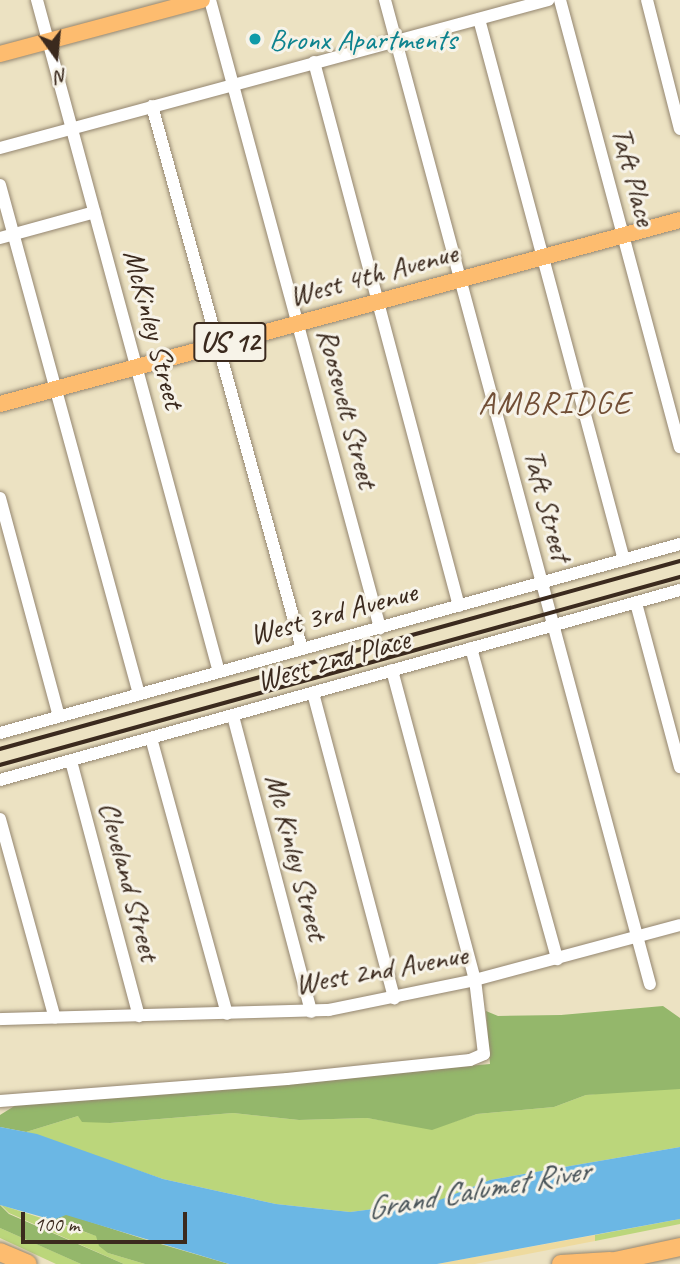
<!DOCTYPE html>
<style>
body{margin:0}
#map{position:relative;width:680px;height:1264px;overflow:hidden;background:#ece2c2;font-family:Caveat,sans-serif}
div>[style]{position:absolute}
.green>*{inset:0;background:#bbd67b}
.forest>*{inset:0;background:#94b76b}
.sand>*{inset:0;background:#eeda9e}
.water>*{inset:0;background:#6bb7e4}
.roads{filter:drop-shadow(0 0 2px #948670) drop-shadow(0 0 2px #948670)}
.minor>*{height:12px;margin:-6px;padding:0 6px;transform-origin:6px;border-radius:6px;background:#fff}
.major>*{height:16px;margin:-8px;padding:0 8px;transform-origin:8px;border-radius:8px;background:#fdbc6f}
.highway>*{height:18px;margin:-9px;padding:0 9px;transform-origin:9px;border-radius:9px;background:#fdbc6f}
.rail>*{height:3.5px;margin:-1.75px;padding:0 1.75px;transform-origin:1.75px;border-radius:1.75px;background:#3b2a1e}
.dots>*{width:19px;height:19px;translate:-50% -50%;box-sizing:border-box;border:4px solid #f7f3e8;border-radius:50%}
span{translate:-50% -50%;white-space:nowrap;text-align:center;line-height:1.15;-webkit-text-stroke:6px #f7f3e8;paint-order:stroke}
.shield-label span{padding:2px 5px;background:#f7f3e8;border:2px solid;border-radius:5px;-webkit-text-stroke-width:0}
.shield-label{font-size:28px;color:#3b2a1e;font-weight:700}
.culture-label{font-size:30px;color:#0d838f}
.left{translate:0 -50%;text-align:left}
.street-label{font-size:30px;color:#3b2a1e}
.neighbourhood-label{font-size:32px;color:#724f36;letter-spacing:2px}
.water-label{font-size:32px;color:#495459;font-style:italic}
.north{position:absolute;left:21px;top:21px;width:70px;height:70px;-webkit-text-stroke:5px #f7f3e8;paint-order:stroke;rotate:165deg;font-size:19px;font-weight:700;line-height:28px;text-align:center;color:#3b2a1e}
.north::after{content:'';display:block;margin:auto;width:24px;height:32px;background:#3b2a1e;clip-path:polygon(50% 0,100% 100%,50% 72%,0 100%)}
.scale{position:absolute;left:21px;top:1212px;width:166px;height:32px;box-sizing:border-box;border:4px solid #3b2a1e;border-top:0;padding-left:9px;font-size:21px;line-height:24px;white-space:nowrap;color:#3b2a1e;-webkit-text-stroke:5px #f7f3e8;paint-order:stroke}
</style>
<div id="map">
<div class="green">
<div style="clip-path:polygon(644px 1089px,680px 1089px,680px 1147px,490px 1180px,438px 1201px,350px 1212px,276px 1204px,163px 1179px,26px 1132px,78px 1116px,110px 1123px,233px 1113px,299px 1120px,367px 1118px,432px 1129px,477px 1114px,554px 1107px,586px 1095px)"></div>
<div style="clip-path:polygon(1px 1205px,97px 1236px,108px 1253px,145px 1264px,124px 1264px,9px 1213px)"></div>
<div style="clip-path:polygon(680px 1219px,680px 1224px,595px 1241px,595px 1235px)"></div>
<div style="clip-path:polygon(0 1228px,61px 1255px,81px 1264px,56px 1264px,0 1238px)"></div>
</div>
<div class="forest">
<div style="clip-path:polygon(663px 1006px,680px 1018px,680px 1089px,586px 1095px,554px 1107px,477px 1114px,432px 1130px,367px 1118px,299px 1120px,233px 1113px,110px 1123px,82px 1122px,78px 1116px,26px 1132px,0 1127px,0 1115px,16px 1105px,490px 1064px,486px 1011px,498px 1016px,561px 1015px)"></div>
<div style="clip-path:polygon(0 1205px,9px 1214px,124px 1264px,81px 1264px,0 1228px)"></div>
<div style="clip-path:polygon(66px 1214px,147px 1240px,229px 1264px,145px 1264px,108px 1253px,99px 1246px,96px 1236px,53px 1220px)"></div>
</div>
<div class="sand">
<div style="clip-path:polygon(595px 1235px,595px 1241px,475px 1264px,437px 1264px)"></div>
</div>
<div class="water">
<div style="clip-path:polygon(0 1127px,37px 1134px,163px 1179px,276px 1204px,350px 1212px,437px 1201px,490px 1180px,680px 1147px,680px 1219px,437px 1264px,229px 1264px,66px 1215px,53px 1220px,0 1205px)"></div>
</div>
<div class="roads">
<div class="minor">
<div style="left:37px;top:0;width:696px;rotate:74.85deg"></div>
<div style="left:210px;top:0;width:651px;rotate:74.85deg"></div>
<div style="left:385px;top:0;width:1019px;rotate:74.93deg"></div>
<div style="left:560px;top:0;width:463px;rotate:75deg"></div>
<div style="left:647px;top:0;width:133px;rotate:75.7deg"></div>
<div style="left:479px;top:19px;width:560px;rotate:75deg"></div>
<div style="left:314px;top:62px;width:563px;rotate:75.08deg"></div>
<div style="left:152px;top:106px;width:563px;rotate:74.56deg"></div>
<div style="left:0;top:148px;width:568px;rotate:-15.11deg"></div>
<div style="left:0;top:185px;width:528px;rotate:74.73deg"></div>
<div style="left:0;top:238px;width:98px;rotate:-15.3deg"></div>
<div style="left:0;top:498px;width:226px;rotate:74.9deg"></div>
<div style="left:636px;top:603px;width:170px;rotate:75deg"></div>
<div style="left:471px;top:648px;width:323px;rotate:74.5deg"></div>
<div style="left:313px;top:693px;width:316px;rotate:75.1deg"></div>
<div style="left:233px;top:716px;width:306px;rotate:75.2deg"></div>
<div style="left:0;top:733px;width:706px;rotate:-15.53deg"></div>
<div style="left:151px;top:738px;width:286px;rotate:74.6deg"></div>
<div style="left:71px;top:761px;width:264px;rotate:75.1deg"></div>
<div style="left:0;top:780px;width:706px;rotate:-15.61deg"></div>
<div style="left:0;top:819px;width:206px;rotate:74.6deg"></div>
<div style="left:0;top:1019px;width:329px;rotate:-1.6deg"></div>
<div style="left:329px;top:1010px;width:149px;rotate:-11.6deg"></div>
<div style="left:475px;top:980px;width:212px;rotate:-15deg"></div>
<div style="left:0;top:1101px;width:288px;rotate:-4.4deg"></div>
<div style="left:287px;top:1079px;width:184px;rotate:-5.9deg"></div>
<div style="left:470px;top:1060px;width:15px;rotate:-23deg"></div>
<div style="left:484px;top:1054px;width:75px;rotate:-96.9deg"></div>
<div style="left:475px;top:980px;width:321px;rotate:-105deg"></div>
</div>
<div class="major">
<div style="left:0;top:54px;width:209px;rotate:-15deg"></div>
<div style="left:0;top:404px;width:704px;rotate:-15.14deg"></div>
</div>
<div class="highway">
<div style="left:0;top:1252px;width:30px;rotate:23deg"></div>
<div style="left:561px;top:1264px;width:49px;rotate:-3.5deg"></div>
<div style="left:601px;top:1264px;width:81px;rotate:-12.1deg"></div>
</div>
</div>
<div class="rail">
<div style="left:0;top:749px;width:706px;rotate:-15.45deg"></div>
<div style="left:0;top:765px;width:706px;rotate:-15.45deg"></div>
</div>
<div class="dots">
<div style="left:255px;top:39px;background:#0f9aa8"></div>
</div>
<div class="shield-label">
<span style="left:230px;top:342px">US 12</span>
</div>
<div class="culture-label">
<span class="left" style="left:269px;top:39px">Bronx Apartments</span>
</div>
<div class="street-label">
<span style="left:634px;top:176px;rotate:75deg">Taft Place</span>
<span style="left:373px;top:274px;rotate:-15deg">West 4th Avenue</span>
<span style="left:154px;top:329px;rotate:75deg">McKinley Street</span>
<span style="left:348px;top:408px;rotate:75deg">Roosevelt Street</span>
<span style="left:548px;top:505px;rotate:75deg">Taft Street</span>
<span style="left:333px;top:613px;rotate:-15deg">West 3rd Avenue</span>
<span style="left:333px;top:660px;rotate:-16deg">West 2nd Place</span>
<span style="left:297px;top:857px;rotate:75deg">Mc Kinley Street</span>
<span style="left:130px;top:881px;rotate:75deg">Cleveland Street</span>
<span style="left:381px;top:969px;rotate:-10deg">West 2nd Avenue</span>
</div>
<div class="neighbourhood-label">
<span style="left:555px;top:403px">AMBRIDGE</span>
</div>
<div class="water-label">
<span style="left:478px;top:1190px;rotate:-10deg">Grand Calumet River</span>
</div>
<div class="north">N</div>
<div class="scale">100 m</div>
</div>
